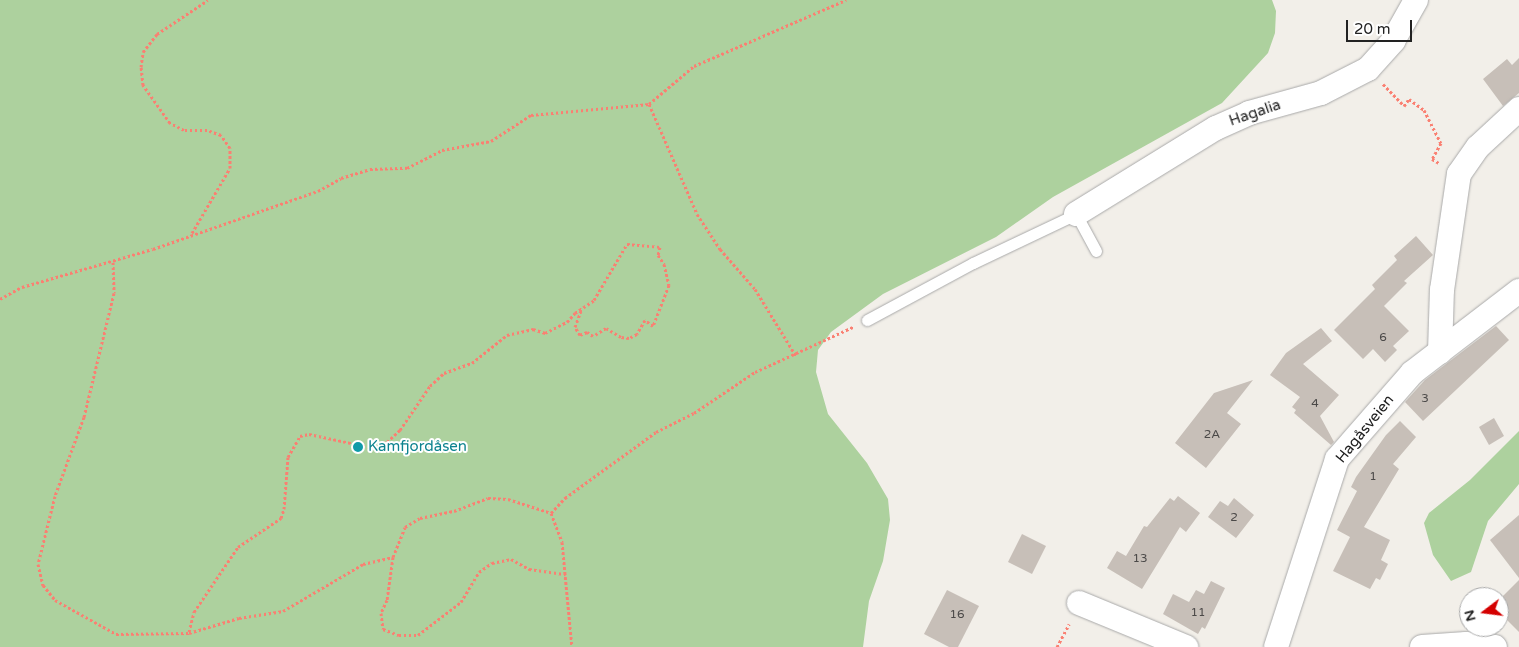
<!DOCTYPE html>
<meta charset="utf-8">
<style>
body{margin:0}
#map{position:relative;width:1519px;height:647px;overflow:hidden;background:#f2efe9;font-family:"Varela Round",sans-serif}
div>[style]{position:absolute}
.forest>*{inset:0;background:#add19e}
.building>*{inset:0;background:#c7bfb8}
.path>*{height:3px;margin-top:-1.5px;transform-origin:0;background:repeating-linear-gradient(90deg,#fa8072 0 2.5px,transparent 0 5px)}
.roads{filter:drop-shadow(0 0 1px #a9a9a9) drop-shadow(0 0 1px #a9a9a9)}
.service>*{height:11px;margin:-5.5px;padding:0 5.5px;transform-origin:5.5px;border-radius:5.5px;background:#fff}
.minor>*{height:24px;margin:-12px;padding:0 12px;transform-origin:12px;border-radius:12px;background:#fff}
.dots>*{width:14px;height:14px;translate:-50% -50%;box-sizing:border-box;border:2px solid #fff;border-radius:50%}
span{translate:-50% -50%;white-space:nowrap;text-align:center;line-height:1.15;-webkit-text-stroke:4px #fff;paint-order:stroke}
.number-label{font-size:12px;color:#4b4948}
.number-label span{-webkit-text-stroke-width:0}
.street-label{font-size:15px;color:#222}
.culture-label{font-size:15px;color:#0d838f}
.left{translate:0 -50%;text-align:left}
.north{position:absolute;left:1459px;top:587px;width:50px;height:50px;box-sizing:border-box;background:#fff;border:1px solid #a7a7a7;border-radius:50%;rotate:255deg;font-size:14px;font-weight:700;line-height:20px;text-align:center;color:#222}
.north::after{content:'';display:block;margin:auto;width:18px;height:22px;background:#d40000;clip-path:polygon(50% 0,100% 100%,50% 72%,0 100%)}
.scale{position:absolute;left:1346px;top:20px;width:66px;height:22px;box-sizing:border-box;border:2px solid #222;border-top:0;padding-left:6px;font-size:15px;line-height:18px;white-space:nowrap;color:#222;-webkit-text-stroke:4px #fff;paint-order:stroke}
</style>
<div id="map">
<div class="forest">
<div style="clip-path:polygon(0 0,1272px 0,1276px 11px,1275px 33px,1268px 53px,1222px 103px,1053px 197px,996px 237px,883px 294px,831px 332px,818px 350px,816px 372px,828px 414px,867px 463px,888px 499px,890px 520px,883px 561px,869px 601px,863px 647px,0 647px)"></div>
<div style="clip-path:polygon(1519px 431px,1519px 484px,1488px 521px,1471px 572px,1451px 581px,1433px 555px,1424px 523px,1429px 513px,1470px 480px)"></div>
</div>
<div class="building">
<div style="clip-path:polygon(1519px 58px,1519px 93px,1503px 106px,1483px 79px,1507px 59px,1512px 65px)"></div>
<div style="clip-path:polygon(1416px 236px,1433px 255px,1404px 281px,1407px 283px,1384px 306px,1409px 331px,1393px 346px,1397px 350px,1385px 362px,1373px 349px,1363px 359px,1334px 330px,1375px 289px,1372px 285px,1397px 260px,1394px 256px)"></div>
<div style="clip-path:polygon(1496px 326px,1509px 340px,1423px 421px,1405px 402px,1425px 380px)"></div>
<div style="clip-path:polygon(1321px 328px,1332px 341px,1303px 364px,1339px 395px,1320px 416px,1334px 442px,1331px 445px,1294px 413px,1296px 410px,1292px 407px,1300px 397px,1270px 375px,1286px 353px)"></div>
<div style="clip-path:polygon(1253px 380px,1227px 413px,1241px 424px,1206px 468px,1175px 443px,1214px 393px)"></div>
<div style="clip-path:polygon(1494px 418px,1504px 436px,1489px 445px,1479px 427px)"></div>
<div style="clip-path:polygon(1400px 421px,1416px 437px,1393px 464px,1399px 469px,1364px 527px,1390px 540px,1381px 560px,1388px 564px,1380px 580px,1376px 578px,1370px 589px,1333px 571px,1350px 537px,1337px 530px,1357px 491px,1351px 487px,1356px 477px,1386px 435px)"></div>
<div style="clip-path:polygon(1178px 496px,1200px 513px,1186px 532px,1180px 527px,1142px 589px,1107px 568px,1117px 551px,1126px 556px,1144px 526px,1147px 527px,1170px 498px,1174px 501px)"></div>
<div style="clip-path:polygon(1234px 498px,1254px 515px,1236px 538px,1208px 517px,1220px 501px,1228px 506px)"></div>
<div style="clip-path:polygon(1519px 515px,1519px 578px,1490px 540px)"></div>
<div style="clip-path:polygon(1022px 534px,1046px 546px,1032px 574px,1008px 562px)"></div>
<div style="clip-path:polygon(1519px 580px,1519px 632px,1499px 612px,1499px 600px)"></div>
<div style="clip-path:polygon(1211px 581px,1225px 588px,1205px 629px,1202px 627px,1198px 634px,1163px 614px,1173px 594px,1189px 602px,1196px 590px,1204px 594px)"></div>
<div style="clip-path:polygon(947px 590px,979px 606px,958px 647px,949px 647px,924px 634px)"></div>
</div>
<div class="path">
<div style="left:1383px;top:84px;width:30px;rotate:46deg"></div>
<div style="left:1404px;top:106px;width:9px;rotate:-54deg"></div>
<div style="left:1409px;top:99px;width:19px;rotate:36deg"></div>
<div style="left:1424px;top:110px;width:37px;rotate:63deg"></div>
<div style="left:1441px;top:143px;width:18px;rotate:119deg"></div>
<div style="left:1432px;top:159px;width:8px;rotate:30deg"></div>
<div style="left:649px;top:104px;width:120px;rotate:66.4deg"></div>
<div style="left:697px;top:214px;width:42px;rotate:56.7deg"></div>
<div style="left:720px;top:249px;width:53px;rotate:48.8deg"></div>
<div style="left:755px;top:289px;width:79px;rotate:58.5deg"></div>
<div style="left:192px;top:233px;width:75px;rotate:-59.7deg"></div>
<div style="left:230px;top:168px;width:20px;rotate:-90deg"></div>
<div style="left:230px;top:148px;width:16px;rotate:-125deg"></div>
<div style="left:221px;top:135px;width:15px;rotate:-160deg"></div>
<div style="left:207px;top:130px;width:23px;rotate:180deg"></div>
<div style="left:184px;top:130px;width:16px;rotate:-153deg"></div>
<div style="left:170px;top:123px;width:47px;rotate:-125.4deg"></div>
<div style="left:143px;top:85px;width:18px;rotate:-96deg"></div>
<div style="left:141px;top:67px;width:15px;rotate:-82deg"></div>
<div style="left:143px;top:52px;width:23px;rotate:-52deg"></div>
<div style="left:157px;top:34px;width:61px;rotate:-33.7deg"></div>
<div style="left:113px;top:262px;width:31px;rotate:88deg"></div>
<div style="left:114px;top:293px;width:128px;rotate:103.6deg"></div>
<div style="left:84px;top:417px;width:84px;rotate:110.2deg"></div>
<div style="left:55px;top:496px;width:70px;rotate:104deg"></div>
<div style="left:38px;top:564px;width:22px;rotate:77deg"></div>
<div style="left:43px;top:585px;width:19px;rotate:51deg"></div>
<div style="left:55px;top:600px;width:70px;rotate:29.1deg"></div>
<div style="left:116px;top:634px;width:73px;rotate:-0.8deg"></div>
<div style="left:189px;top:633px;width:52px;rotate:-16.7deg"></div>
<div style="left:239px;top:618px;width:45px;rotate:-9deg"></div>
<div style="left:283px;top:611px;width:93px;rotate:-30.4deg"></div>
<div style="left:363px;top:564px;width:31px;rotate:-13deg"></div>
<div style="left:393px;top:557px;width:43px;rotate:97.9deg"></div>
<div style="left:387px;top:600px;width:14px;rotate:115deg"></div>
<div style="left:381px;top:613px;width:16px;rotate:83deg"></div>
<div style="left:383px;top:629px;width:17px;rotate:21deg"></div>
<div style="left:399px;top:635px;width:19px"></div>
<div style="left:418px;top:635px;width:54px;rotate:-37.5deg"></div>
<div style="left:461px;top:602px;width:35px;rotate:-59deg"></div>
<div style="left:479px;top:572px;width:16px;rotate:-35deg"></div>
<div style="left:492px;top:563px;width:19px;rotate:-12deg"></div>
<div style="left:511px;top:559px;width:21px;rotate:29deg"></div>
<div style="left:529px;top:569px;width:37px;rotate:8deg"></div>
<div style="left:0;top:299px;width:25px;rotate:-29deg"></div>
<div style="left:22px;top:287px;width:136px;rotate:-16.2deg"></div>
<div style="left:153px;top:249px;width:175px;rotate:-19.4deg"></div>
<div style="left:318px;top:191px;width:26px;rotate:-29deg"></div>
<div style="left:341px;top:178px;width:30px;rotate:-17deg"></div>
<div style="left:370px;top:169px;width:37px;rotate:-2deg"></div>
<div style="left:407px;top:168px;width:39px;rotate:-27deg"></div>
<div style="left:442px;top:150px;width:50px;rotate:-10.4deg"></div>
<div style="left:491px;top:141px;width:48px;rotate:-33deg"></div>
<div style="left:531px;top:115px;width:119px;rotate:-5.3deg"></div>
<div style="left:649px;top:104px;width:59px;rotate:-40.2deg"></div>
<div style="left:694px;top:66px;width:166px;rotate:-23.5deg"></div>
<div style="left:551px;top:513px;width:21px;rotate:-47deg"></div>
<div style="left:565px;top:498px;width:112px;rotate:-36deg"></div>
<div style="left:656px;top:432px;width:42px;rotate:-26.6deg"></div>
<div style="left:694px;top:413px;width:73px;rotate:-33.9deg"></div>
<div style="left:755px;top:372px;width:108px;rotate:-24.7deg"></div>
<div style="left:551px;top:513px;width:31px;rotate:69deg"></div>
<div style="left:562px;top:542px;width:105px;rotate:84.6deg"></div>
<div style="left:393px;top:557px;width:32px;rotate:-68deg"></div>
<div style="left:405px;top:527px;width:17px;rotate:-31deg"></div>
<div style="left:420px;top:518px;width:35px;rotate:-12deg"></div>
<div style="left:454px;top:511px;width:36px;rotate:-21deg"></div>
<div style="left:488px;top:498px;width:20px;rotate:3deg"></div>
<div style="left:508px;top:499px;width:45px;rotate:18deg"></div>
<div style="left:189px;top:632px;width:21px;rotate:-76deg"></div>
<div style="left:194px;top:612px;width:78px;rotate:-55.9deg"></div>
<div style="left:238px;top:547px;width:52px;rotate:-34deg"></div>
<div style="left:281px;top:518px;width:9px;rotate:-72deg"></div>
<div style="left:284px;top:509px;width:52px;rotate:-85.6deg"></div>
<div style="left:288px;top:457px;width:24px;rotate:-60deg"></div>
<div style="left:300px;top:436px;width:9px;rotate:-13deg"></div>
<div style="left:309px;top:434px;width:61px;rotate:12.2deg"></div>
<div style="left:369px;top:447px;width:19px;rotate:-16deg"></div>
<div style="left:387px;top:442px;width:18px;rotate:-43deg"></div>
<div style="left:400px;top:430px;width:53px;rotate:-55.7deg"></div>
<div style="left:430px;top:386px;width:19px;rotate:-43deg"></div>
<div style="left:444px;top:373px;width:30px;rotate:-20deg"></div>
<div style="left:472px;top:363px;width:45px;rotate:-38.7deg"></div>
<div style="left:507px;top:335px;width:27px;rotate:-13deg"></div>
<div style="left:533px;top:329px;width:13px;rotate:18deg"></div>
<div style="left:545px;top:333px;width:25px;rotate:-27deg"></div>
<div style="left:567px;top:322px;width:12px;rotate:-48deg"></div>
<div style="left:575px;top:313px;width:23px;rotate:-34deg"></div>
<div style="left:594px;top:300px;width:65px;rotate:-59.5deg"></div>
<div style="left:627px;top:244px;width:33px;rotate:5deg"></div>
<div style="left:660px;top:247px;width:8px;rotate:104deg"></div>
<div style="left:658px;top:255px;width:11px;rotate:56deg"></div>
<div style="left:664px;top:264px;width:22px;rotate:77deg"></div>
<div style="left:669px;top:285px;width:44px;rotate:111.3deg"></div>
<div style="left:653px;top:326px;width:10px;rotate:-143deg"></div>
<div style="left:645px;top:320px;width:16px;rotate:120deg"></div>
<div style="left:637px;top:334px;width:9px;rotate:153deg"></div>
<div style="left:629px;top:338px;width:8px;rotate:-173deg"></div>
<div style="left:621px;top:337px;width:17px;rotate:-149deg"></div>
<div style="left:606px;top:328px;width:15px;rotate:148deg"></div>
<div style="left:593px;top:336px;width:7px;rotate:-146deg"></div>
<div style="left:587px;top:332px;width:8px;rotate:157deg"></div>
<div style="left:580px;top:335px;width:9px;rotate:-122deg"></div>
<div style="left:575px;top:327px;width:20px;rotate:-70deg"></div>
<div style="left:1057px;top:647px;width:26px;rotate:-62deg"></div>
</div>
<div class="roads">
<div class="service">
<div style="left:867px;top:320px;width:120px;rotate:-28.3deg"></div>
<div style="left:973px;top:263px;width:114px;rotate:-25.4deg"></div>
<div style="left:1076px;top:214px;width:42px;rotate:61.6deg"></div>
</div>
<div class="minor">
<div style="left:1076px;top:214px;width:164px;rotate:-31.6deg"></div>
<div style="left:1216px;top:128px;width:36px;rotate:-24deg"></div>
<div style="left:1249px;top:113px;width:75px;rotate:-15.5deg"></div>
<div style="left:1321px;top:93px;width:53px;rotate:-27.1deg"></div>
<div style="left:1368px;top:69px;width:38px;rotate:-48deg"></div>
<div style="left:1393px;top:41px;width:47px;rotate:-60.7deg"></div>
<div style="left:1440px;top:352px;width:62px;rotate:-88.2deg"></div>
<div style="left:1442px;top:290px;width:117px;rotate:-81.7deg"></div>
<div style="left:1459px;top:174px;width:33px;rotate:-55deg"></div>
<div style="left:1478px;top:147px;width:56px;rotate:-42.8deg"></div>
<div style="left:1079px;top:603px;width:116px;rotate:22.4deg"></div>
<div style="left:1276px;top:647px;width:198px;rotate:-72deg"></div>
<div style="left:1337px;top:459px;width:114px;rotate:-48.9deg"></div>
<div style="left:1412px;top:373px;width:135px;rotate:-37.5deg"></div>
<div style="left:1422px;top:647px;width:44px;rotate:-3.9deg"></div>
<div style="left:1466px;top:644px;width:29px;rotate:6deg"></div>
</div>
</div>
<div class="dots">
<div style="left:358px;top:447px;background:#0f9aa8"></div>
</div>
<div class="number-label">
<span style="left:1383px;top:338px">6</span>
<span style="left:1425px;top:399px">3</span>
<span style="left:1315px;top:404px">4</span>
<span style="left:1212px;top:435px">2A</span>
<span style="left:1373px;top:477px">1</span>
<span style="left:1234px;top:518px">2</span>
<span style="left:1140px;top:559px">13</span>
<span style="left:1198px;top:613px">11</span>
<span style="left:957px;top:615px">16</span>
</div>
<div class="street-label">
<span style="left:1255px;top:113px;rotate:-19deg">Hagalia</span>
<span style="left:1365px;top:429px;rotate:-51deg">Hagåsveien</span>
</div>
<div class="culture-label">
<span class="left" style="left:368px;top:447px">Kamfjordåsen</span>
</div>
<div class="north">N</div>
<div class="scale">20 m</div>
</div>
